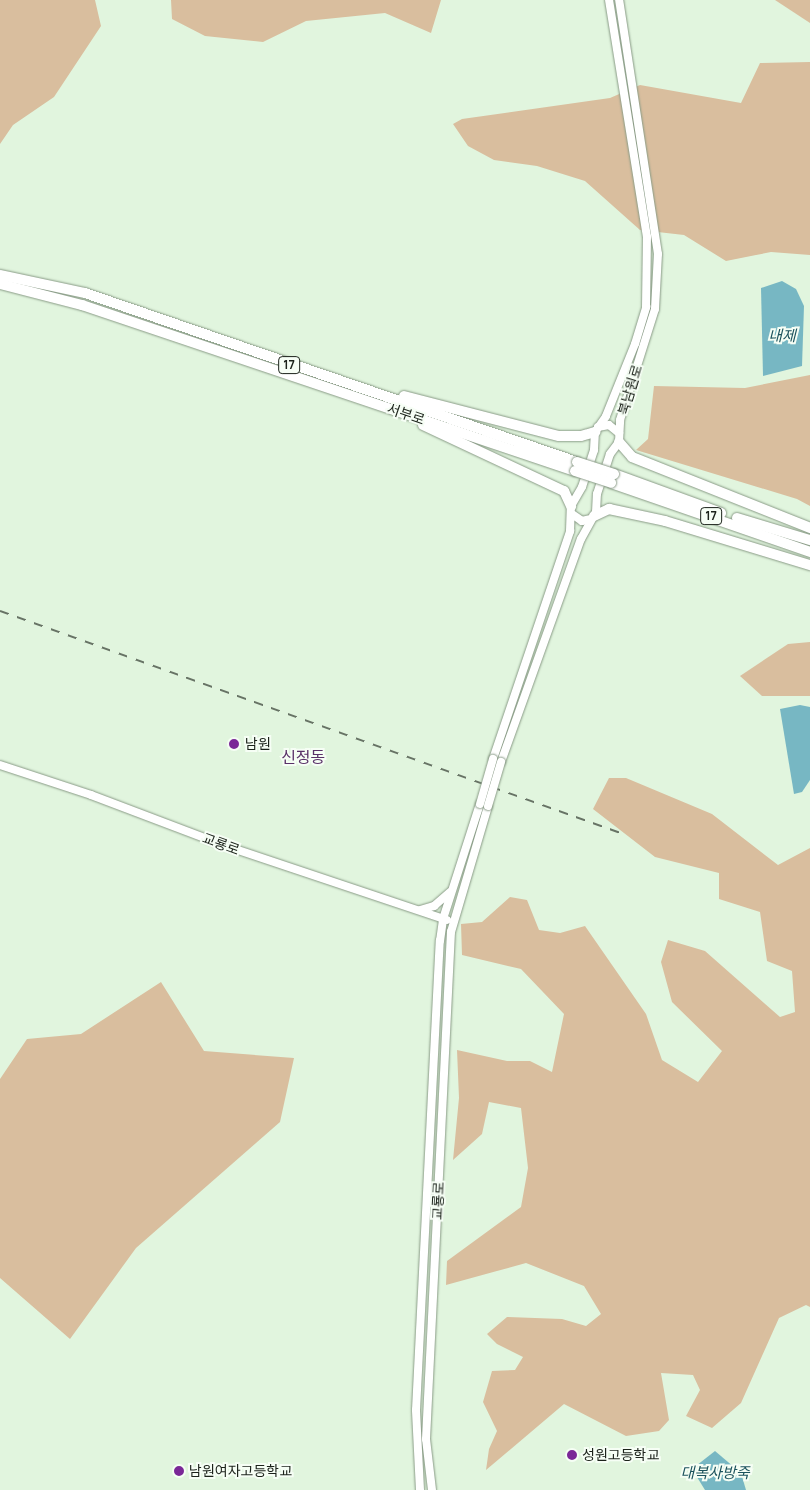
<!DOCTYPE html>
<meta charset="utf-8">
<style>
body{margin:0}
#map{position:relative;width:810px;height:1490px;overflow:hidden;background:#e1f5de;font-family:Manrope,"Noto Sans KR",sans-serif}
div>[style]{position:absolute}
.green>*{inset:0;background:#d9be9e}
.water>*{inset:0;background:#77b7c3}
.roads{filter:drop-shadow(0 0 1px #899b86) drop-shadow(0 0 1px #899b86)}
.secondary>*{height:8px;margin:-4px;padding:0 4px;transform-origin:4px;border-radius:4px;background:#fff}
.highway>*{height:10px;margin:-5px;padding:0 5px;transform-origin:5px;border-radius:5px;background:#fff}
.rail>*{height:2px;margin-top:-1px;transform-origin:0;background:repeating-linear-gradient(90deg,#677365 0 9px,transparent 0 18px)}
.bridges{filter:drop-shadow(0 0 1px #899b86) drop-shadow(0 0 1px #899b86)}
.secondary-bridge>*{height:8px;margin:-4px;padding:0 4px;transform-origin:4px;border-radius:4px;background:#fff}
.highway-bridge>*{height:10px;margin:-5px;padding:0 5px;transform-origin:5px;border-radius:5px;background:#fff}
.dots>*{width:14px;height:14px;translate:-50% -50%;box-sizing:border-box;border:2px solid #f6fef5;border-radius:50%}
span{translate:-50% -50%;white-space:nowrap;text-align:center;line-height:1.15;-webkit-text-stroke:4px #f6fef5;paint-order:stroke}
.shield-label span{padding:1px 4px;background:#f6fef5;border:1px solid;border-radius:4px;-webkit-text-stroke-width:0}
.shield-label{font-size:12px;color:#1b221a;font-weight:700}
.street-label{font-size:14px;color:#1b221a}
.poi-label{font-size:14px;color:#1b221a}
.left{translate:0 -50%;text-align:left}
.water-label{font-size:15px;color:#1c535d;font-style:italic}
.quarter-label{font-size:16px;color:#593168}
</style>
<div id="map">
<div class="green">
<div style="clip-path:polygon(0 0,95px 0,101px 26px,54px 97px,13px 125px,0 144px)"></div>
<div style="clip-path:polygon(171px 0,441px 0,431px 33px,385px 13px,306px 21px,263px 42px,205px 36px,172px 19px)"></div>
<div style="clip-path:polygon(775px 0,810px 0,810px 23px)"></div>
<div style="clip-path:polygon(810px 62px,810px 255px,771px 252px,726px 261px,684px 235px,640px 230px,585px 181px,537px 166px,494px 160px,468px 146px,453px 124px,462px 119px,610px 98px,640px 85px,741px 103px,760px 63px)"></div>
<div style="clip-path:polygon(810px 375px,810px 506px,797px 499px,636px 450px,648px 439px,654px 386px,745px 388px)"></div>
<div style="clip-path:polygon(810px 642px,810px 696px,762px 696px,740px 676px,788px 644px)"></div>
<div style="clip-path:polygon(609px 778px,626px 778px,712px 814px,778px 865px,810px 848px,810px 1307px,806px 1305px,779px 1318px,741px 1403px,712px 1428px,686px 1416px,700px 1390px,693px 1375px,661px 1373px,669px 1420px,659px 1431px,626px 1436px,564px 1404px,486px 1470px,489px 1449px,497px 1431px,483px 1402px,492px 1371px,515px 1370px,523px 1357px,497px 1344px,487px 1334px,507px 1317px,562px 1319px,586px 1326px,601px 1314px,584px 1286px,526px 1263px,446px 1285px,447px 1261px,521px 1207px,528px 1168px,521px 1108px,489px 1102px,482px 1134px,453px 1160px,459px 1098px,457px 1050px,507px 1061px,530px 1061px,552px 1072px,564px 1014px,521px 969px,462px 955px,461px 924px,482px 922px,510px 897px,527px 900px,539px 930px,560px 933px,585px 926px,646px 1014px,662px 1060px,698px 1082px,722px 1051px,672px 1002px,661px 962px,668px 940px,705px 951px,780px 1017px,795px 1012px,792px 971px,767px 961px,760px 912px,719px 899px,719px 873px,655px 857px,593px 809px)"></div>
<div style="clip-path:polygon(161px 982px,204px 1051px,294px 1058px,280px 1122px,136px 1248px,70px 1339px,0 1278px,0 1079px,27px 1039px,81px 1034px)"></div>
</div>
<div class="water">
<div style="clip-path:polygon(782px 281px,796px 289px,804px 306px,802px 366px,763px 376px,761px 288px)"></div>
<div style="clip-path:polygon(800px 705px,810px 707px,810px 780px,802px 792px,794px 794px,780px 709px)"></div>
<div style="clip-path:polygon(715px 1451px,741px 1473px,746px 1490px,705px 1490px,692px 1469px)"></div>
</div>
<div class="roads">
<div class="secondary">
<div style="left:598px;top:427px;width:11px;rotate:-10deg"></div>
<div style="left:609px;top:425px;width:13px;rotate:39deg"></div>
<div style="left:572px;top:514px;width:12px;rotate:35deg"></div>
<div style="left:582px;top:521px;width:9px;rotate:-13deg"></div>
<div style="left:493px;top:759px;width:241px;rotate:-71.3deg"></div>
<div style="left:570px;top:531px;width:25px;rotate:-88deg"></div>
<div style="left:571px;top:506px;width:22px;rotate:-60deg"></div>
<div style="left:582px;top:487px;width:39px;rotate:-72deg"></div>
<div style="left:594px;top:450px;width:18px;rotate:-87deg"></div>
<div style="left:595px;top:432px;width:19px;rotate:-55deg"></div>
<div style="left:606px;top:416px;width:78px;rotate:-68.1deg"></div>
<div style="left:635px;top:344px;width:39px;rotate:-73deg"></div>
<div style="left:646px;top:307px;width:70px;rotate:-89.2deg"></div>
<div style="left:647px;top:237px;width:240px;rotate:-99.1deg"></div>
<div style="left:501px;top:762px;width:237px;rotate:-70.3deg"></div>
<div style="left:581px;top:539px;width:31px;rotate:-61deg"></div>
<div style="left:596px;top:512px;width:18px;rotate:-87deg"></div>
<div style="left:597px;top:494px;width:42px;rotate:-72deg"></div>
<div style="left:610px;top:454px;width:15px;rotate:-53deg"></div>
<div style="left:619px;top:442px;width:22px;rotate:-87deg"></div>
<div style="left:620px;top:420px;width:116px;rotate:-72.5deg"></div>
<div style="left:655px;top:309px;width:55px;rotate:-86.9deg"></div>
<div style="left:658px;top:254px;width:257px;rotate:-98.7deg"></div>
<div style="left:0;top:765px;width:96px;rotate:18.2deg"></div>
<div style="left:91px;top:795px;width:144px;rotate:20.7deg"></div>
<div style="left:226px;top:846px;width:233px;rotate:18.5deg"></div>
<div style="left:420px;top:910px;width:15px;rotate:-16deg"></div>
<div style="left:434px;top:906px;width:21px;rotate:-41deg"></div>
<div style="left:420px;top:1490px;width:80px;rotate:-92.9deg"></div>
<div style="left:416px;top:1410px;width:470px;rotate:-87.1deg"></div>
<div style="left:440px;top:941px;width:22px;rotate:-82deg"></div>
<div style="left:443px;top:919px;width:121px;rotate:-72.2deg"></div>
<div style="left:432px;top:1490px;width:51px;rotate:-96.7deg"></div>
<div style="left:426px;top:1439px;width:508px;rotate:-87.18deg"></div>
<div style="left:451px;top:932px;width:131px;rotate:-73.6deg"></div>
</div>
<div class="highway">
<div style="left:0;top:275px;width:87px;rotate:12deg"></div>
<div style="left:85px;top:293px;width:520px;rotate:18.96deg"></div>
<div style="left:0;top:284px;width:85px;rotate:14.4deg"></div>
<div style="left:82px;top:305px;width:520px;rotate:18.61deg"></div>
<div style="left:404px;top:396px;width:160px;rotate:14.5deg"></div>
<div style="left:559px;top:436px;width:22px"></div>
<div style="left:581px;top:436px;width:15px;rotate:-16deg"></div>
<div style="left:423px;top:425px;width:156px;rotate:25.1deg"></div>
<div style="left:564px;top:491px;width:17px;rotate:65deg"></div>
<div style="left:619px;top:442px;width:20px;rotate:49deg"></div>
<div style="left:632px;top:457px;width:192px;rotate:21.7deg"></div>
<div style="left:614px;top:474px;width:114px;rotate:20deg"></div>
<div style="left:611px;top:483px;width:211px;rotate:19.1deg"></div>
<div style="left:594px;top:516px;width:17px;rotate:-25deg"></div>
<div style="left:609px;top:509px;width:57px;rotate:12.1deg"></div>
<div style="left:665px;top:521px;width:152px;rotate:16.9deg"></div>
<div style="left:737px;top:518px;width:76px;rotate:16.8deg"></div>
</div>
</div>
<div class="rail">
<div style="left:0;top:611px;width:665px;rotate:19.69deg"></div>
</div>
<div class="bridges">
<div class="secondary-bridge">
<div style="left:480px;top:804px;width:47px;rotate:-73.9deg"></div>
<div style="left:488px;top:806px;width:46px;rotate:-73.5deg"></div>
</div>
<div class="highway-bridge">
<div style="left:577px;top:462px;width:39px;rotate:18deg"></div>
<div style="left:575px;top:471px;width:38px;rotate:18deg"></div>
</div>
</div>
<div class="dots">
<div style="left:234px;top:744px;background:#7a2797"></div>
<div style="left:572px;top:1455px;background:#7a2797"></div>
<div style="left:179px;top:1471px;background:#7a2797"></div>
</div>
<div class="shield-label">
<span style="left:289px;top:365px">17</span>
<span style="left:711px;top:516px">17</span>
</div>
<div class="street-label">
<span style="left:630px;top:390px;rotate:-73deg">북남원로</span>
<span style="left:406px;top:414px;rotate:19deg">서부로</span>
<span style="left:221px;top:844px;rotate:20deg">교룡로</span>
<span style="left:438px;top:1201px;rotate:-87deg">교룡로</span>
</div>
<div class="poi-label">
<span class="left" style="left:245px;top:744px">남원</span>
<span class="left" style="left:582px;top:1455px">성원고등학교</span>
<span class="left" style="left:189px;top:1471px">남원여자고등학교</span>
</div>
<div class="water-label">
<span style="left:782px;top:336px">내제</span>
<span style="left:715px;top:1473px">대복사방죽</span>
</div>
<div class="quarter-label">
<span style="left:303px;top:757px">신정동</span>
</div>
</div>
